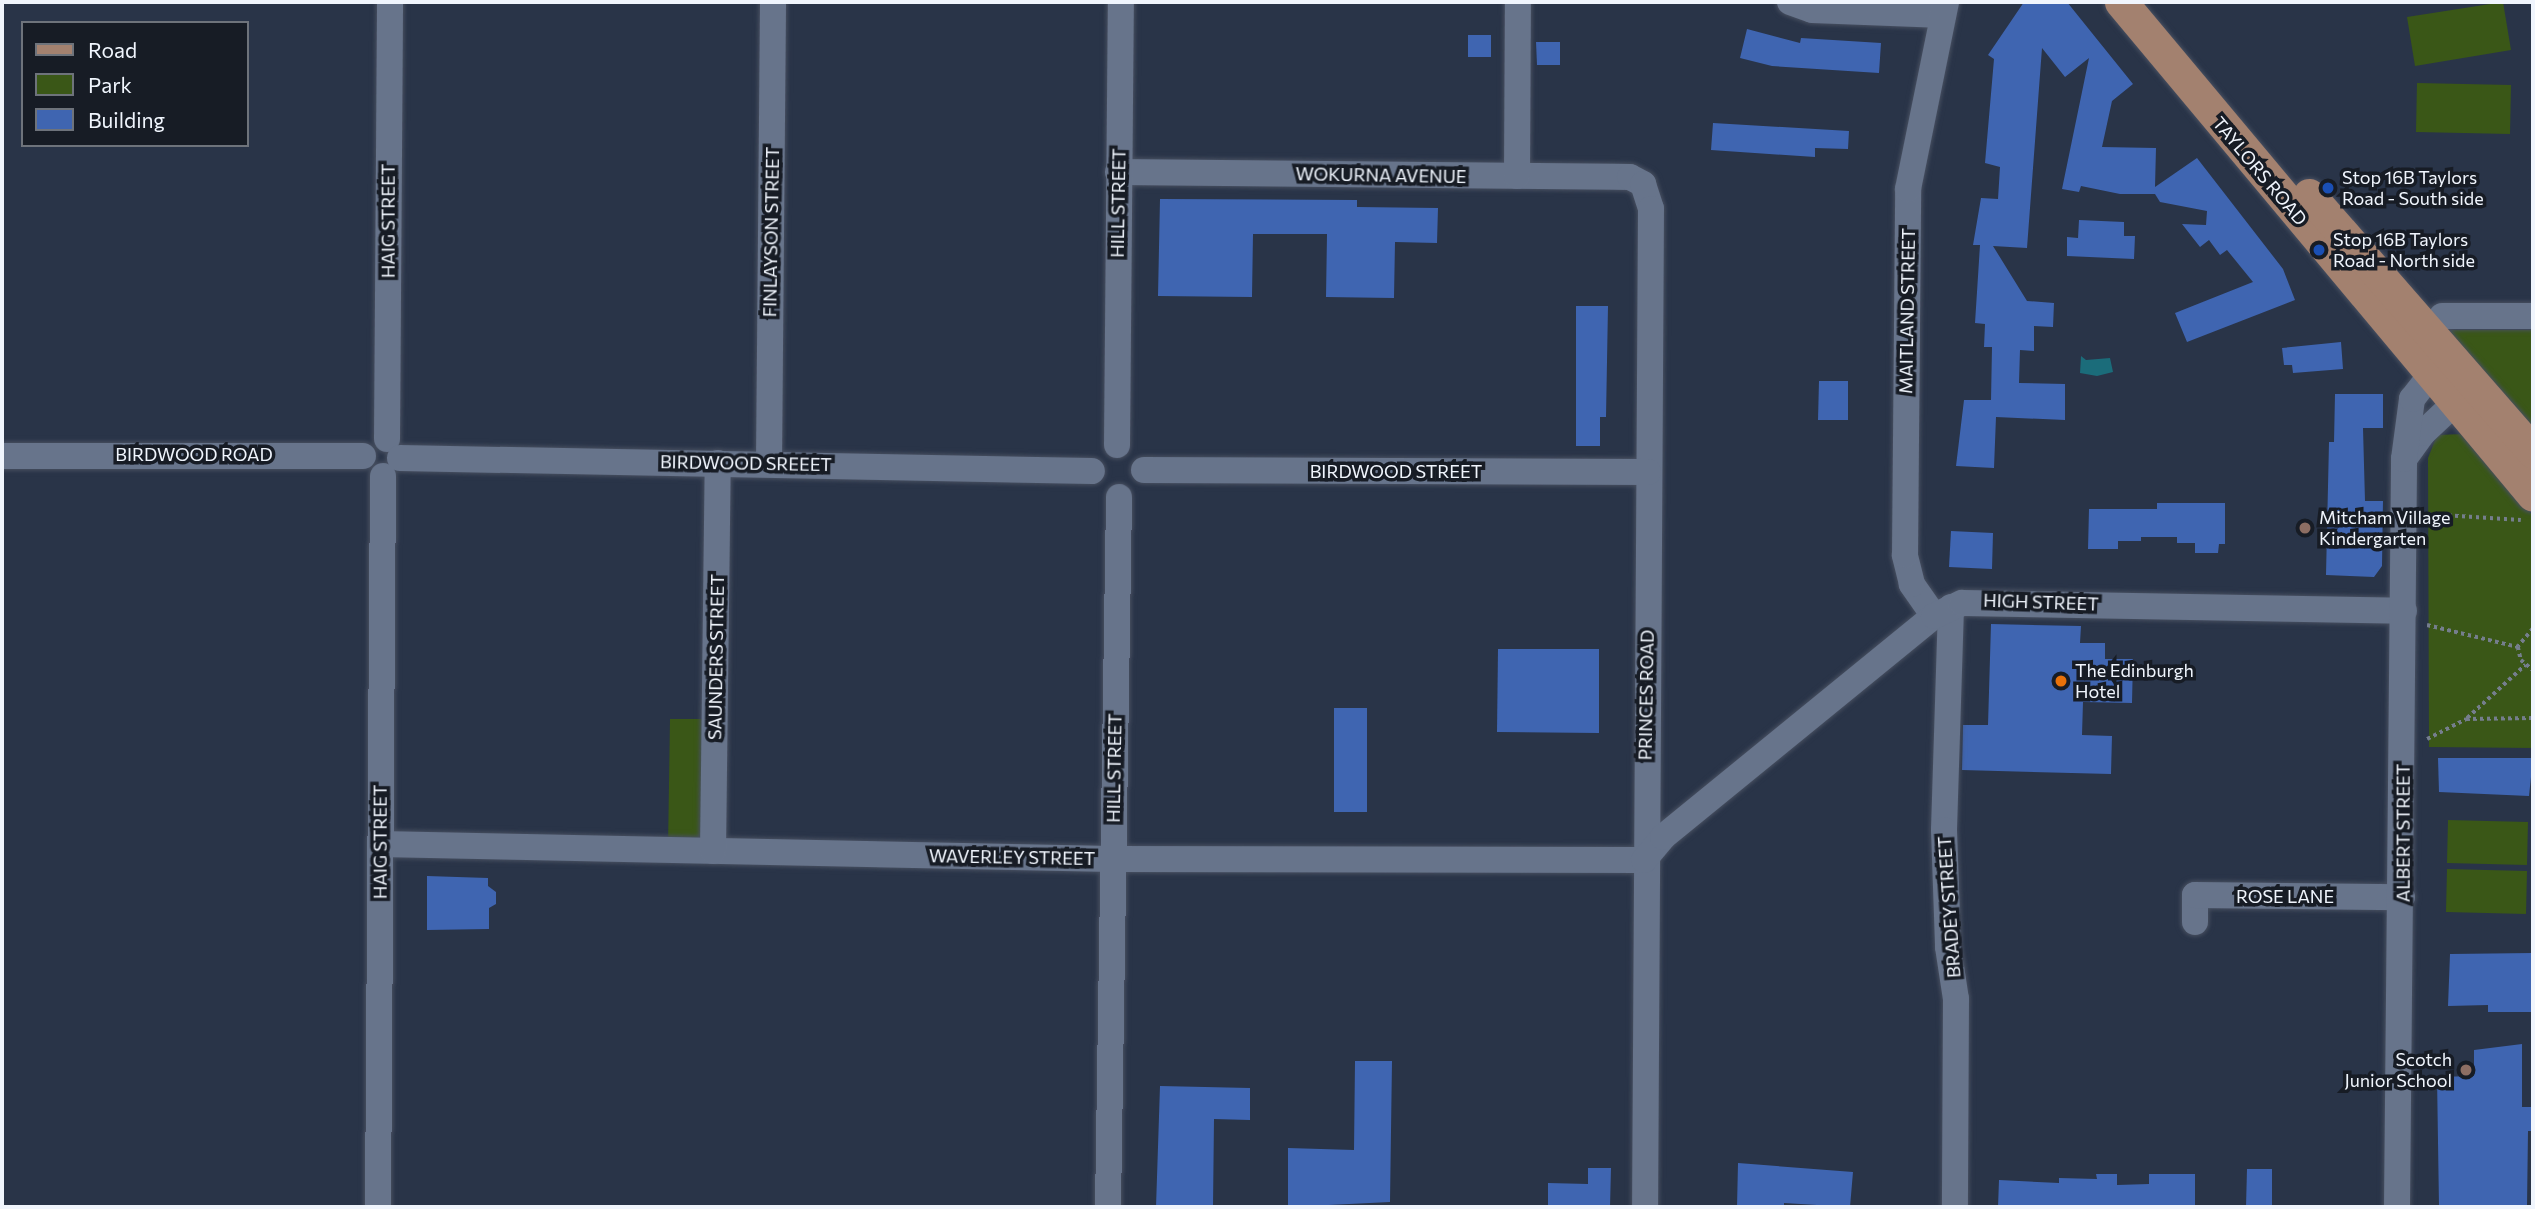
<!DOCTYPE html>
<style>
body{margin:0}
#map{position:relative;width:2535px;height:1209px;overflow:hidden;background:#293448;font-family:Commissioner,sans-serif}
div>[style]{position:absolute}
.green>*{inset:0;background:#3a5717}
.water>*{inset:0;background:#1b6c7a}
.building>*{inset:0;background:#3f65b1}
.path>*{height:3.5px;margin-top:-1.75px;transform-origin:0;background:repeating-linear-gradient(90deg,#757e8d 0 3.5px,transparent 0 7px)}
.roads{filter:drop-shadow(0 0 2px #474f60) drop-shadow(0 0 2px #474f60)}
.minor>*{height:26px;margin:-13px;padding:0 13px;transform-origin:13px;border-radius:13px;background:#67748b}
.major>*{height:33px;margin:-16.5px;padding:0 16.5px;transform-origin:16.5px;border-radius:16.5px;background:#a3816f}
.dots>*{width:19px;height:19px;translate:-50% -50%;box-sizing:border-box;border:4px solid #171c25;border-radius:50%}
span{translate:-50% -50%;white-space:nowrap;text-align:center;line-height:1.15;-webkit-text-stroke:7px #171c25;paint-order:stroke}
.street-label{font-size:18px;color:#f0f5fd}
.poi-label{font-size:18px;color:#f0f5fd}
.left{translate:0 -50%;text-align:left}
.right{translate:-100% -50%;text-align:right}
.frame{position:absolute;inset:0;border:4px solid #f0f5fd;pointer-events:none}
.legend{position:absolute;left:21px;top:21px;width:228px;height:126px;box-sizing:border-box;background:#171c25;border:2px solid #6e737b;margin:0;padding:9px 12px;list-style:none;font-size:21px;color:#f0f5fd}
.legend li{display:flex;align-items:center;gap:14px;height:35px}
.legend b{width:35px;border:2px solid #6e737b}
</style>
<div id="map">
<div class="green">
<div style="clip-path:polygon(2503px 2px,2511px 50px,2415px 66px,2407px 17px)"></div>
<div style="clip-path:polygon(2417px 83px,2511px 85px,2510px 134px,2416px 132px)"></div>
<div style="clip-path:polygon(2448px 330px,2533px 330px,2533px 432px)"></div>
<div style="clip-path:polygon(2464px 434px,2533px 516px,2533px 748px,2429px 747px,2428px 458px,2437px 435px)"></div>
<div style="clip-path:polygon(670px 719px,712px 719px,710px 847px,668px 847px)"></div>
<div style="clip-path:polygon(2448px 820px,2528px 822px,2527px 865px,2447px 863px)"></div>
<div style="clip-path:polygon(2447px 869px,2527px 871px,2526px 914px,2446px 912px)"></div>
</div>
<div class="water">
<div style="clip-path:polygon(2081px 356px,2086px 360px,2110px 358px,2113px 372px,2097px 376px,2080px 373px)"></div>
</div>
<div class="building">
<div style="clip-path:polygon(2024px 2px,2067px 2px,2133px 84px,2112px 101px,2102px 147px,2156px 148px,2155px 187px,2197px 158px,2283px 269px,2295px 300px,2187px 342px,2175px 313px,2253px 282px,2227px 250px,2220px 255px,2209px 240px,2200px 247px,2182px 224px,2206px 225px,2207px 211px,2160px 202px,2155px 194px,2120px 194px,2081px 186px,2079px 192px,2062px 189px,2089px 58px,2065px 77px,2042px 48px,2027px 248px,1993px 246px,2027px 301px,2054px 303px,2053px 327px,2034px 326px,2034px 351px,2020px 350px,2019px 383px,2065px 384px,2065px 420px,1996px 417px,1994px 468px,1956px 466px,1964px 400px,1991px 400px,1992px 347px,1984px 347px,1985px 324px,1975px 323px,1980px 245px,1973px 245px,1981px 198px,1998px 199px,2000px 167px,1985px 163px,1994px 59px,1988px 55px)"></div>
<div style="clip-path:polygon(1747px 29px,1800px 43px,1801px 38px,1881px 43px,1879px 73px,1772px 66px,1740px 58px)"></div>
<div style="clip-path:polygon(1468px 35px,1491px 35px,1491px 57px,1468px 57px)"></div>
<div style="clip-path:polygon(1536px 42px,1560px 42px,1560px 65px,1537px 65px)"></div>
<div style="clip-path:polygon(1713px 123px,1849px 131px,1848px 149px,1815px 148px,1815px 157px,1711px 150px)"></div>
<div style="clip-path:polygon(1160px 199px,1357px 200px,1357px 207px,1438px 208px,1437px 243px,1395px 242px,1394px 298px,1326px 297px,1327px 234px,1253px 234px,1252px 297px,1158px 296px)"></div>
<div style="clip-path:polygon(2079px 220px,2124px 222px,2124px 236px,2135px 236px,2134px 259px,2067px 256px,2067px 237px,2078px 238px)"></div>
<div style="clip-path:polygon(1576px 306px,1608px 306px,1606px 417px,1600px 417px,1600px 446px,1576px 446px)"></div>
<div style="clip-path:polygon(2341px 342px,2343px 369px,2293px 373px,2292px 365px,2284px 365px,2282px 348px)"></div>
<div style="clip-path:polygon(1819px 381px,1848px 381px,1848px 420px,1818px 420px)"></div>
<div style="clip-path:polygon(2335px 394px,2383px 394px,2383px 428px,2363px 428px,2365px 501px,2383px 501px,2382px 566px,2374px 577px,2326px 575px,2329px 442px,2334px 442px)"></div>
<div style="clip-path:polygon(2157px 503px,2225px 503px,2225px 544px,2219px 544px,2218px 553px,2195px 553px,2195px 543px,2177px 543px,2177px 537px,2141px 537px,2141px 541px,2118px 541px,2118px 549px,2088px 549px,2089px 509px,2157px 509px)"></div>
<div style="clip-path:polygon(1951px 531px,1993px 533px,1992px 569px,1949px 567px)"></div>
<div style="clip-path:polygon(1991px 624px,2081px 626px,2080px 643px,2105px 643px,2105px 659px,2133px 659px,2132px 703px,2083px 702px,2082px 735px,2112px 736px,2111px 774px,1962px 770px,1963px 725px,1988px 725px)"></div>
<div style="clip-path:polygon(1498px 649px,1599px 649px,1599px 733px,1497px 732px)"></div>
<div style="clip-path:polygon(1334px 708px,1367px 708px,1367px 812px,1334px 812px)"></div>
<div style="clip-path:polygon(2438px 758px,2533px 758px,2529px 796px,2439px 792px)"></div>
<div style="clip-path:polygon(427px 876px,488px 878px,488px 886px,496px 892px,496px 904px,489px 908px,489px 929px,427px 930px)"></div>
<div style="clip-path:polygon(2533px 953px,2533px 1012px,2488px 1012px,2488px 1005px,2448px 1006px,2450px 954px)"></div>
<div style="clip-path:polygon(2522px 1044px,2522px 1107px,2533px 1107px,2533px 1131px,2528px 1131px,2527px 1207px,2439px 1207px,2437px 1077px,2474px 1076px,2474px 1050px)"></div>
<div style="clip-path:polygon(1355px 1061px,1392px 1061px,1390px 1202px,1288px 1207px,1288px 1148px,1354px 1150px)"></div>
<div style="clip-path:polygon(1160px 1086px,1250px 1088px,1250px 1120px,1214px 1119px,1213px 1207px,1156px 1207px)"></div>
<div style="clip-path:polygon(1738px 1163px,1853px 1172px,1850px 1207px,1784px 1203px,1784px 1207px,1737px 1207px)"></div>
<div style="clip-path:polygon(1588px 1168px,1611px 1168px,1610px 1207px,1548px 1207px,1548px 1183px,1588px 1184px)"></div>
<div style="clip-path:polygon(2247px 1169px,2272px 1169px,2272px 1207px,2246px 1207px)"></div>
<div style="clip-path:polygon(2096px 1174px,2117px 1174px,2117px 1185px,2149px 1184px,2149px 1174px,2195px 1174px,2195px 1207px,1998px 1207px,1999px 1180px,2059px 1183px,2059px 1178px,2097px 1179px)"></div>
</div>
<div class="path">
<div style="left:2427px;top:514px;width:94px;rotate:3.7deg"></div>
<div style="left:2427px;top:625px;width:94px;rotate:13.6deg"></div>
<div style="left:2533px;top:629px;width:23px;rotate:130deg"></div>
<div style="left:2518px;top:647px;width:13px;rotate:77deg"></div>
<div style="left:2521px;top:660px;width:16px;rotate:40deg"></div>
<div style="left:2467px;top:718px;width:79px;rotate:-42.4deg"></div>
<div style="left:2427px;top:739px;width:44px;rotate:-27.1deg"></div>
<div style="left:2466px;top:719px;width:67px;rotate:-0.9deg"></div>
</div>
<div class="roads">
<div class="minor">
<div style="left:1790px;top:2px;width:23px;rotate:20deg"></div>
<div style="left:1812px;top:10px;width:131px;rotate:2.2deg"></div>
<div style="left:1118px;top:172px;width:512px;rotate:0.56deg"></div>
<div style="left:1630px;top:177px;width:15px;rotate:28deg"></div>
<div style="left:1643px;top:184px;width:26px;rotate:72deg"></div>
<div style="left:1651px;top:209px;width:998px;rotate:90.34deg"></div>
<div style="left:1517px;top:176px;width:174px;rotate:-89.7deg"></div>
<div style="left:2442px;top:316px;width:91px"></div>
<div style="left:387px;top:439px;width:437px;rotate:-89.6deg"></div>
<div style="left:1117px;top:445px;width:443px;rotate:-89.5deg"></div>
<div style="left:2px;top:456px;width:361px"></div>
<div style="left:400px;top:458px;width:692px;rotate:1.08deg"></div>
<div style="left:2404px;top:459px;width:32px;rotate:-54deg"></div>
<div style="left:2423px;top:433px;width:42px;rotate:-43.1deg"></div>
<div style="left:769px;top:463px;width:461px;rotate:-89.5deg"></div>
<div style="left:1144px;top:470px;width:504px;rotate:0.23deg"></div>
<div style="left:1951px;top:607px;width:223px;rotate:91.8deg"></div>
<div style="left:1944px;top:830px;width:117px;rotate:88deg"></div>
<div style="left:1948px;top:947px;width:53px;rotate:81.3deg"></div>
<div style="left:1956px;top:999px;width:208px;rotate:90.3deg"></div>
<div style="left:1934px;top:616px;width:39px;rotate:-125deg"></div>
<div style="left:1912px;top:584px;width:30px;rotate:-104deg"></div>
<div style="left:1905px;top:555px;width:366px;rotate:-89.5deg"></div>
<div style="left:1908px;top:189px;width:191px;rotate:-78.5deg"></div>
<div style="left:380px;top:844px;width:732px;rotate:1.17deg"></div>
<div style="left:1112px;top:859px;width:532px;rotate:0.11deg"></div>
<div style="left:1644px;top:860px;width:30px;rotate:-50deg"></div>
<div style="left:1663px;top:837px;width:350px;rotate:-39.2deg"></div>
<div style="left:1934px;top:616px;width:31px;rotate:-25deg"></div>
<div style="left:1962px;top:603px;width:442px;rotate:1deg"></div>
<div style="left:713px;top:851px;width:388px;rotate:-89.3deg"></div>
<div style="left:2195px;top:922px;width:27px;rotate:-90deg"></div>
<div style="left:2195px;top:895px;width:207px;rotate:0.6deg"></div>
<div style="left:378px;top:1207px;width:731px;rotate:-89.61deg"></div>
<div style="left:1108px;top:1207px;width:710px;rotate:-89.11deg"></div>
<div style="left:2397px;top:1207px;width:748px;rotate:-89.46deg"></div>
<div style="left:2404px;top:459px;width:61px;rotate:-82.4deg"></div>
<div style="left:2412px;top:399px;width:31px;rotate:-52deg"></div>
</div>
<div class="major">
<div style="left:2121px;top:2px;width:642px;rotate:50.11deg"></div>
<div style="left:2309px;top:195px;width:341px;rotate:48.9deg"></div>
</div>
</div>
<div class="dots">
<div style="left:2328px;top:188px;background:#1a4fb4"></div>
<div style="left:2319px;top:250px;background:#1a4fb4"></div>
<div style="left:2305px;top:528px;background:#8d6e63"></div>
<div style="left:2061px;top:681px;background:#e8710a"></div>
<div style="left:2466px;top:1070px;background:#8d6e63"></div>
</div>
<div class="street-label">
<span style="left:2260px;top:171px;rotate:50deg">TAYLORS ROAD</span>
<span style="left:1381px;top:175px;rotate:1deg">WOKURNA AVENUE</span>
<span style="left:1118px;top:203px;rotate:-89deg">HILL STREET</span>
<span style="left:388px;top:221px;rotate:-90deg">HAIG STREET</span>
<span style="left:771px;top:232px;rotate:-89deg">FINLAYSON STREET</span>
<span style="left:1907px;top:311px;rotate:-89deg">MAITLAND STREET</span>
<span style="left:194px;top:454px">BIRDWOOD ROAD</span>
<span style="left:746px;top:463px;rotate:1deg">BIRDWOOD SREEET</span>
<span style="left:1396px;top:471px">BIRDWOOD STREET</span>
<span style="left:2041px;top:602px;rotate:2deg">HIGH STREET</span>
<span style="left:716px;top:657px;rotate:-89deg">SAUNDERS STREET</span>
<span style="left:1646px;top:695px;rotate:-89deg">PRINCES ROAD</span>
<span style="left:1114px;top:768px;rotate:-89deg">HILL STREET</span>
<span style="left:2403px;top:833px;rotate:-90deg">ALBERT STREET</span>
<span style="left:380px;top:842px;rotate:-90deg">HAIG STREET</span>
<span style="left:1012px;top:857px;rotate:1deg">WAVERLEY STREET</span>
<span style="left:2285px;top:896px">ROSE LANE</span>
<span style="left:1949px;top:907px;rotate:-94deg">BRADEY STREET</span>
</div>
<div class="poi-label">
<span class="left" style="left:2342px;top:188px">Stop 16B Taylors<br>Road - South side</span>
<span class="left" style="left:2333px;top:250px">Stop 16B Taylors<br>Road - North side</span>
<span class="left" style="left:2319px;top:528px">Mitcham Village<br>Kindergarten</span>
<span class="left" style="left:2075px;top:681px">The Edinburgh<br>Hotel</span>
<span class="right" style="left:2452px;top:1070px">Scotch<br>Junior School</span>
</div>
<div class="frame"></div>
<ul class="legend">
<li><b style="height:9px;background:#a3816f"></b>Road</li>
<li><b style="height:19px;background:#3a5717"></b>Park</li>
<li><b style="height:19px;background:#3f65b1"></b>Building</li>
</ul>
</div>
